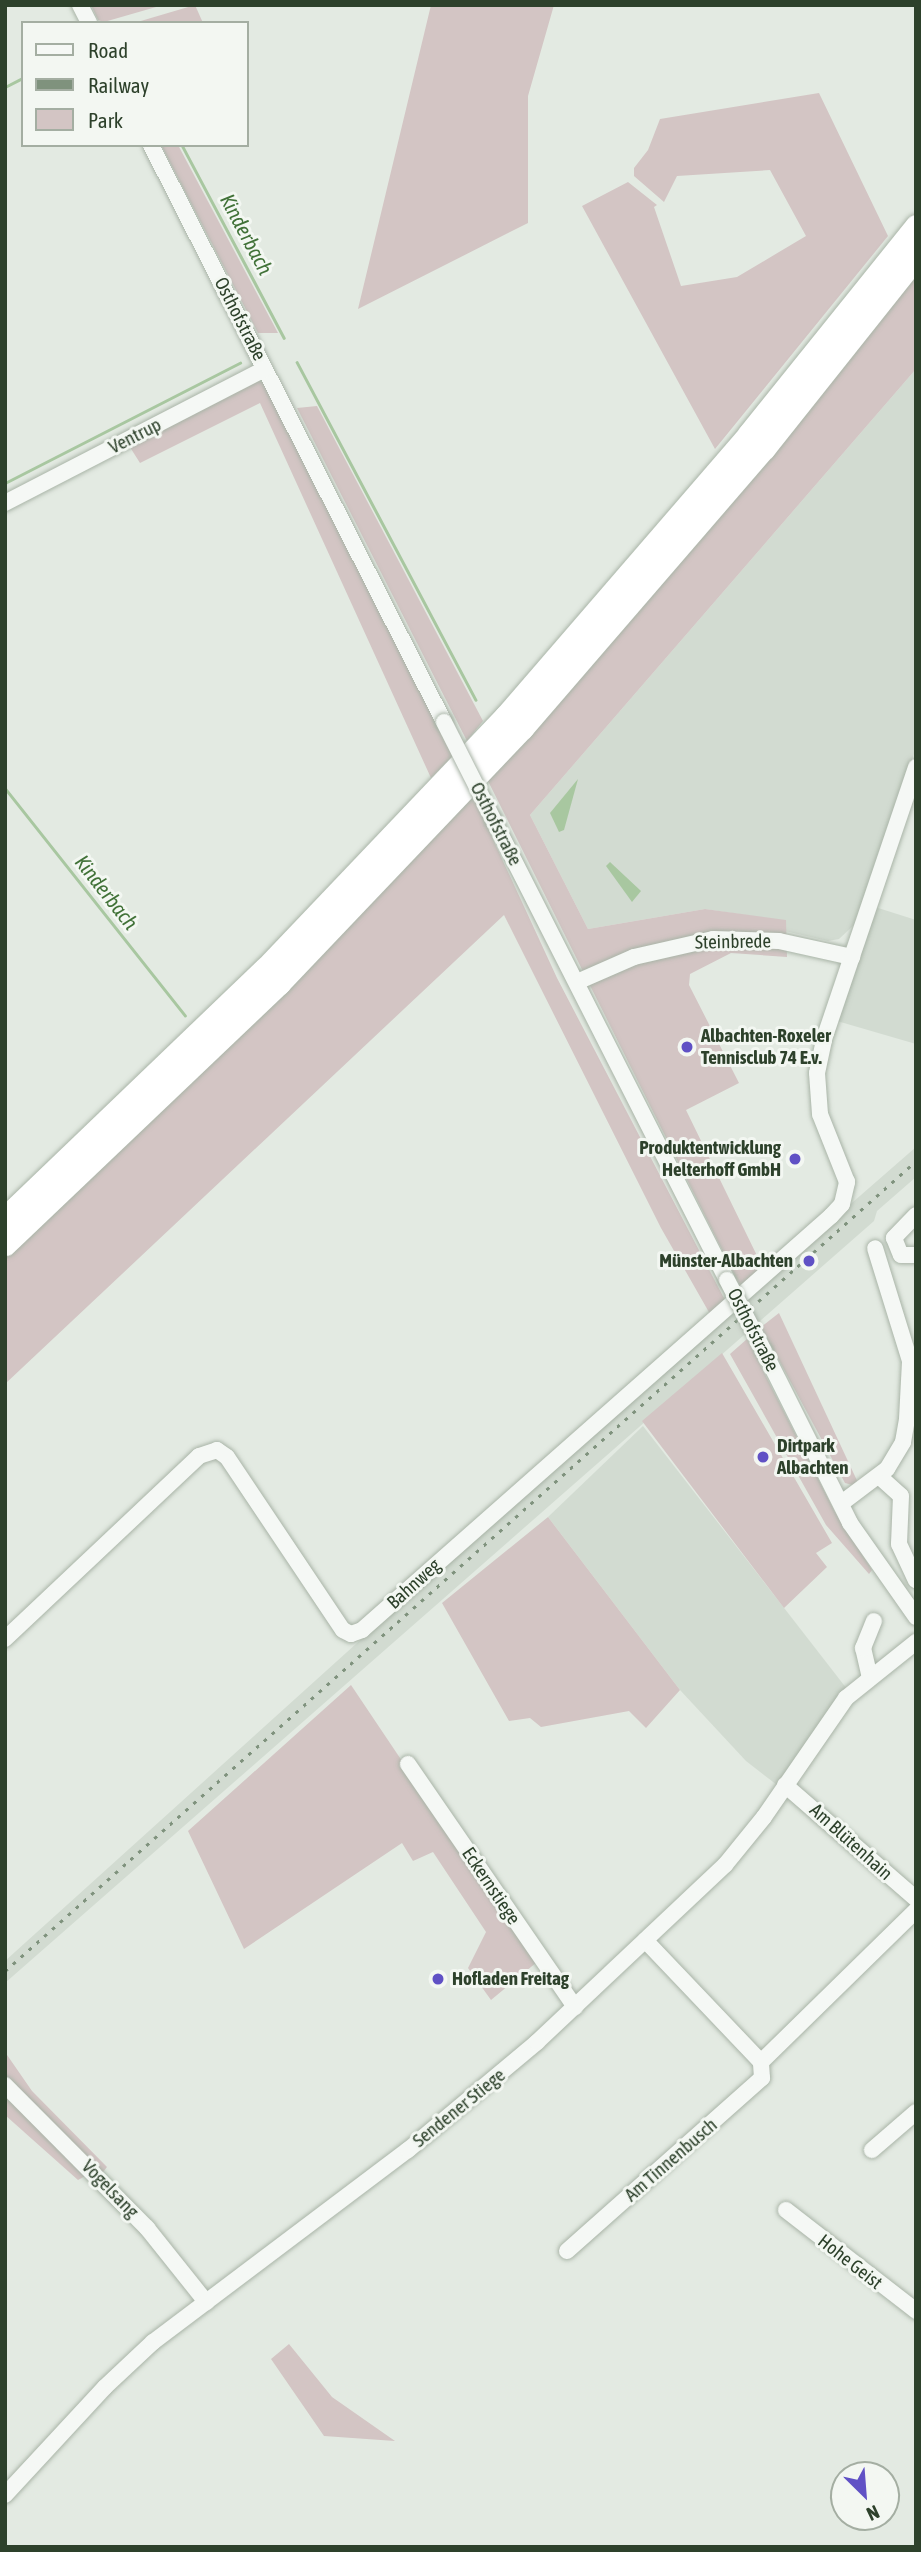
<!DOCTYPE html>
<meta charset="utf-8">
<style>
body{margin:0}
#map{position:relative;width:921px;height:2552px;overflow:hidden;background:#e3eae2;font-family:"Asap Condensed",sans-serif}
div>[style]{position:absolute}
.built>*{inset:0;background:#d2dbd1}
.green>*{inset:0;background:#d3c5c4}
.water>*{inset:0;background:#a8c7a0}
.stream>*{height:2.5px;margin:-1.25px;padding:0 1.25px;transform-origin:1.25px;border-radius:1.25px;background:#a8c7a0}
.roads{filter:drop-shadow(0 0 2px #a9b4a7) drop-shadow(0 0 2px #a9b4a7)}
.minor>*{height:16px;margin:-8px;padding:0 8px;transform-origin:8px;border-radius:8px;background:#f5f8f5}
.highway>*{height:23px;margin:-11.5px;padding:0 11.5px;transform-origin:11.5px;border-radius:11.5px;background:#fff}
.rail>*{height:2.5px;margin-top:-1.25px;transform-origin:0;background:repeating-linear-gradient(90deg,#7f927d 0 3.5px,transparent 0 10.5px)}
.bridges{filter:drop-shadow(0 0 2px #a9b4a7) drop-shadow(0 0 2px #a9b4a7)}
.minor-bridge>*{height:16px;margin:-8px;padding:0 8px;transform-origin:8px;border-radius:8px;background:#f5f8f5}
.dots>*{width:19px;height:19px;translate:-50% -50%;box-sizing:border-box;border:4px solid #f3f7f2;border-radius:50%}
span{translate:-50% -50%;white-space:nowrap;text-align:center;line-height:1.15;-webkit-text-stroke:6px #f3f7f2;paint-order:stroke}
.street-label{font-size:19px;color:#2d412b}
.poi-label{font-size:19px;color:#2d412b;font-weight:700}
.left{translate:0 -50%;text-align:left}
.right{translate:-100% -50%;text-align:right}
.water-label{font-size:21px;color:#417238;font-style:italic}
.frame{position:absolute;inset:0;border:7px solid #2d412b;pointer-events:none}
.legend{position:absolute;left:21px;top:21px;width:228px;height:126px;box-sizing:border-box;background:#f3f7f2;border:2px solid #a4aea2;margin:0;padding:9px 12px;list-style:none;font-size:21px;color:#2d412b}
.legend li{display:flex;align-items:center;gap:14px;height:35px}
.legend b{width:35px;border:2px solid #a4aea2}
.north{position:absolute;left:830px;top:2461px;width:70px;height:70px;box-sizing:border-box;background:#f3f7f2;border:2px solid #a4aea2;border-radius:50%;rotate:155deg;font-size:19px;font-weight:700;line-height:28px;text-align:center;color:#2d412b}
.north::after{content:'';display:block;margin:auto;width:24px;height:32px;background:#6051c5;clip-path:polygon(50% 0,100% 100%,50% 72%,0 100%)}
</style>
<div id="map">
<div class="built">
<div style="clip-path:polygon(916px 369px,916px 748px,855px 924px,839px 939px,828px 941px,785px 931px,786px 921px,705px 909px,588px 929px,530px 815px)"></div>
<div style="clip-path:polygon(875px 907px,916px 920px,916px 1044px,837px 1021px)"></div>
<div style="clip-path:polygon(916px 1147px,916px 1177px,877px 1211px,874px 1221px,5px 1983px,5px 1961px,625px 1401px)"></div>
<div style="clip-path:polygon(643px 1426px,847px 1689px,777px 1785px,746px 1761px,680px 1690px,548px 1517px)"></div>
</div>
<div class="green">
<div style="clip-path:polygon(91px 5px,163px 5px,104px 22px,98px 20px)"></div>
<div style="clip-path:polygon(195px 5px,203px 23px,134px 23px)"></div>
<div style="clip-path:polygon(431px 5px,554px 5px,528px 96px,528px 223px,358px 309px)"></div>
<div style="clip-path:polygon(819px 93px,888px 236px,715px 449px,582px 206px,628px 182px,657px 205px,654px 207px,681px 286px,737px 277px,806px 236px,770px 170px,677px 176px,664px 202px,634px 176px,634px 168px,648px 150px,660px 119px)"></div>
<div style="clip-path:polygon(161px 145px,178px 145px,278px 333px,258px 333px)"></div>
<div style="clip-path:polygon(916px 270px,916px 369px,530px 815px,588px 929px,705px 909px,786px 920px,787px 957px,731px 953px,690px 974px,689px 985px,739px 1083px,686px 1110px,763px 1268px,741px 1288px,488px 781px,662px 581px)"></div>
<div style="clip-path:polygon(252px 379px,265px 383px,453px 756px,431px 778px,260px 403px,140px 463px,128px 444px)"></div>
<div style="clip-path:polygon(317px 406px,483px 721px,467px 741px,297px 408px)"></div>
<div style="clip-path:polygon(473px 796px,557px 978px,725px 1300px,710px 1314px,661px 1228px,504px 915px,5px 1384px,5px 1253px,285px 989px)"></div>
<div style="clip-path:polygon(779px 1313px,860px 1487px,845px 1483px,761px 1327px)"></div>
<div style="clip-path:polygon(747px 1339px,835px 1512px,872px 1570px,869px 1574px,826px 1525px,730px 1354px)"></div>
<div style="clip-path:polygon(722px 1353px,832px 1543px,816px 1553px,827px 1567px,784px 1608px,642px 1421px)"></div>
<div style="clip-path:polygon(548px 1517px,680px 1690px,646px 1728px,629px 1711px,541px 1727px,530px 1718px,509px 1721px,442px 1603px)"></div>
<div style="clip-path:polygon(351px 1685px,537px 1962px,491px 2000px,468px 1968px,486px 1932px,433px 1852px,413px 1861px,402px 1843px,244px 1949px,188px 1831px)"></div>
<div style="clip-path:polygon(5px 2052px,32px 2091px,107px 2167px,103px 2172px,5px 2076px)"></div>
<div style="clip-path:polygon(5px 2094px,89px 2174px,78px 2180px,5px 2115px)"></div>
<div style="clip-path:polygon(289px 2344px,332px 2397px,395px 2441px,324px 2436px,271px 2359px)"></div>
</div>
<div class="water">
<div style="clip-path:polygon(578px 779px,564px 830px,559px 832px,550px 813px)"></div>
<div style="clip-path:polygon(610px 862px,641px 891px,632px 902px,606px 866px)"></div>
</div>
<div class="stream">
<div style="left:5px;top:87px;width:20px;rotate:-27deg"></div>
<div style="left:182px;top:145px;width:218px;rotate:62.1deg"></div>
<div style="left:297px;top:362px;width:382px;rotate:62.1deg"></div>
<div style="left:5px;top:483px;width:264px;rotate:-27.1deg"></div>
<div style="left:5px;top:788px;width:290px;rotate:51.6deg"></div>
</div>
<div class="roads">
<div class="minor">
<div style="left:80px;top:5px;width:20px;rotate:63deg"></div>
<div style="left:151px;top:145px;width:647px;rotate:63.08deg"></div>
<div style="left:5px;top:503px;width:292px;rotate:-27.3deg"></div>
<div style="left:494px;top:821px;width:515px;rotate:63.09deg"></div>
<div style="left:577px;top:982px;width:62px;rotate:-23.7deg"></div>
<div style="left:634px;top:957px;width:81px;rotate:-12.8deg"></div>
<div style="left:713px;top:939px;width:66px;rotate:1.7deg"></div>
<div style="left:779px;top:941px;width:75px;rotate:12.4deg"></div>
<div style="left:916px;top:1215px;width:32px;rotate:134deg"></div>
<div style="left:894px;top:1238px;width:18px;rotate:68deg"></div>
<div style="left:901px;top:1255px;width:15px"></div>
<div style="left:764px;top:1351px;width:192px;rotate:63.4deg"></div>
<div style="left:850px;top:1523px;width:115px;rotate:54.9deg"></div>
<div style="left:880px;top:1477px;width:28px;rotate:42deg"></div>
<div style="left:901px;top:1496px;width:48px;rotate:92.4deg"></div>
<div style="left:899px;top:1544px;width:40px;rotate:65deg"></div>
<div style="left:843px;top:1502px;width:55px;rotate:-36.9deg"></div>
<div style="left:887px;top:1469px;width:31px;rotate:-59deg"></div>
<div style="left:903px;top:1442px;width:23px;rotate:-80deg"></div>
<div style="left:907px;top:1419px;width:58px;rotate:-87deg"></div>
<div style="left:910px;top:1361px;width:118px;rotate:-107.2deg"></div>
<div style="left:5px;top:1639px;width:267px;rotate:-43.3deg"></div>
<div style="left:199px;top:1456px;width:19px;rotate:-18deg"></div>
<div style="left:217px;top:1450px;width:12px;rotate:35deg"></div>
<div style="left:227px;top:1457px;width:208px;rotate:56.2deg"></div>
<div style="left:343px;top:1630px;width:9px;rotate:27deg"></div>
<div style="left:351px;top:1634px;width:12px;rotate:-20deg"></div>
<div style="left:362px;top:1630px;width:626px;rotate:-41.44deg"></div>
<div style="left:831px;top:1216px;width:16px;rotate:-47deg"></div>
<div style="left:842px;top:1204px;width:23px;rotate:-77deg"></div>
<div style="left:847px;top:1182px;width:73px;rotate:-111.7deg"></div>
<div style="left:820px;top:1114px;width:41px;rotate:-94.2deg"></div>
<div style="left:817px;top:1073px;width:35px;rotate:-78deg"></div>
<div style="left:824px;top:1039px;width:287px;rotate:-71.3deg"></div>
<div style="left:870px;top:1678px;width:31px;rotate:-103deg"></div>
<div style="left:863px;top:1648px;width:29px;rotate:-68deg"></div>
<div style="left:408px;top:1764px;width:295px;rotate:55.5deg"></div>
<div style="left:785px;top:1785px;width:174px;rotate:41deg"></div>
<div style="left:761px;top:2062px;width:217px;rotate:-44.4deg"></div>
<div style="left:5px;top:2085px;width:202px;rotate:45.2deg"></div>
<div style="left:147px;top:2228px;width:95px;rotate:51.4deg"></div>
<div style="left:872px;top:2150px;width:58px;rotate:-40.8deg"></div>
<div style="left:786px;top:2210px;width:165px;rotate:37.8deg"></div>
<div style="left:567px;top:2251px;width:261px;rotate:-41.6deg"></div>
<div style="left:762px;top:2078px;width:16px;rotate:-94deg"></div>
<div style="left:761px;top:2062px;width:168px;rotate:-133.6deg"></div>
<div style="left:5px;top:2495px;width:147px;rotate:-47.2deg"></div>
<div style="left:105px;top:2387px;width:66px;rotate:-43.2deg"></div>
<div style="left:153px;top:2342px;width:319px;rotate:-37deg"></div>
<div style="left:408px;top:2150px;width:168px;rotate:-39.9deg"></div>
<div style="left:537px;top:2042px;width:258px;rotate:-43.3deg"></div>
<div style="left:725px;top:1865px;width:62px;rotate:-50.9deg"></div>
<div style="left:764px;top:1817px;width:145px;rotate:-55.4deg"></div>
<div style="left:846px;top:1698px;width:90px;rotate:-38.7deg"></div>
</div>
<div class="highway">
<div style="left:5px;top:1218px;width:360px;rotate:-43.8deg"></div>
<div style="left:265px;top:969px;width:349px;rotate:-46.4deg"></div>
<div style="left:506px;top:716px;width:372px;rotate:-49.2deg"></div>
<div style="left:749px;top:434px;width:267px;rotate:-51.2deg"></div>
<div style="left:5px;top:1244px;width:378px;rotate:-43.6deg"></div>
<div style="left:279px;top:983px;width:352px;rotate:-46.4deg"></div>
<div style="left:522px;top:728px;width:370px;rotate:-49.2deg"></div>
<div style="left:764px;top:448px;width:244px;rotate:-51.5deg"></div>
</div>
</div>
<div class="rail">
<div style="left:5px;top:1971px;width:1219px;rotate:-41.64deg"></div>
</div>
<div class="bridges">
<div class="minor-bridge">
<div style="left:444px;top:722px;width:111px;rotate:63.2deg"></div>
<div style="left:727px;top:1280px;width:80px;rotate:62.5deg"></div>
</div>
</div>
<div class="dots">
<div style="left:687px;top:1047px;background:#6051c5"></div>
<div style="left:795px;top:1159px;background:#6051c5"></div>
<div style="left:809px;top:1261px;background:#6051c5"></div>
<div style="left:763px;top:1457px;background:#6051c5"></div>
<div style="left:438px;top:1979px;background:#6051c5"></div>
</div>
<div class="street-label">
<span style="left:240px;top:319px;rotate:63deg">Osthofstraße</span>
<span style="left:135px;top:436px;rotate:-27deg">Ventrup</span>
<span style="left:496px;top:824px;rotate:63deg">Osthofstraße</span>
<span style="left:733px;top:942px;rotate:-1deg">Steinbrede</span>
<span style="left:753px;top:1330px;rotate:63deg">Osthofstraße</span>
<span style="left:414px;top:1584px;rotate:-42deg">Bahnweg</span>
<span style="left:851px;top:1842px;rotate:42deg">Am Blütenhain</span>
<span style="left:491px;top:1886px;rotate:56deg">Eckernstiege</span>
<span style="left:459px;top:2108px;rotate:-39deg">Sendener Stiege</span>
<span style="left:671px;top:2160px;rotate:-41deg">Am Tinnenbusch</span>
<span style="left:110px;top:2189px;rotate:46deg">Vogelsang</span>
<span style="left:850px;top:2262px;rotate:38deg">Hohe Geist</span>
</div>
<div class="poi-label">
<span class="left" style="left:701px;top:1047px">Albachten-Roxeler<br>Tennisclub 74 E.v.</span>
<span class="right" style="left:781px;top:1159px">Produktentwicklung<br>Helterhoff GmbH</span>
<span class="right" style="left:793px;top:1261px">Münster-Albachten</span>
<span class="left" style="left:777px;top:1457px">Dirtpark<br>Albachten</span>
<span class="left" style="left:452px;top:1979px">Hofladen Freitag</span>
</div>
<div class="water-label">
<span style="left:247px;top:234px;rotate:62deg">Kinderbach</span>
<span style="left:107px;top:892px;rotate:52deg">Kinderbach</span>
</div>
<div class="frame"></div>
<ul class="legend">
<li><b style="height:9px;background:#f5f8f5"></b>Road</li>
<li><b style="height:9px;background:#7f927d"></b>Railway</li>
<li><b style="height:19px;background:#d3c5c4"></b>Park</li>
</ul>
<div class="north">N</div>
</div>
